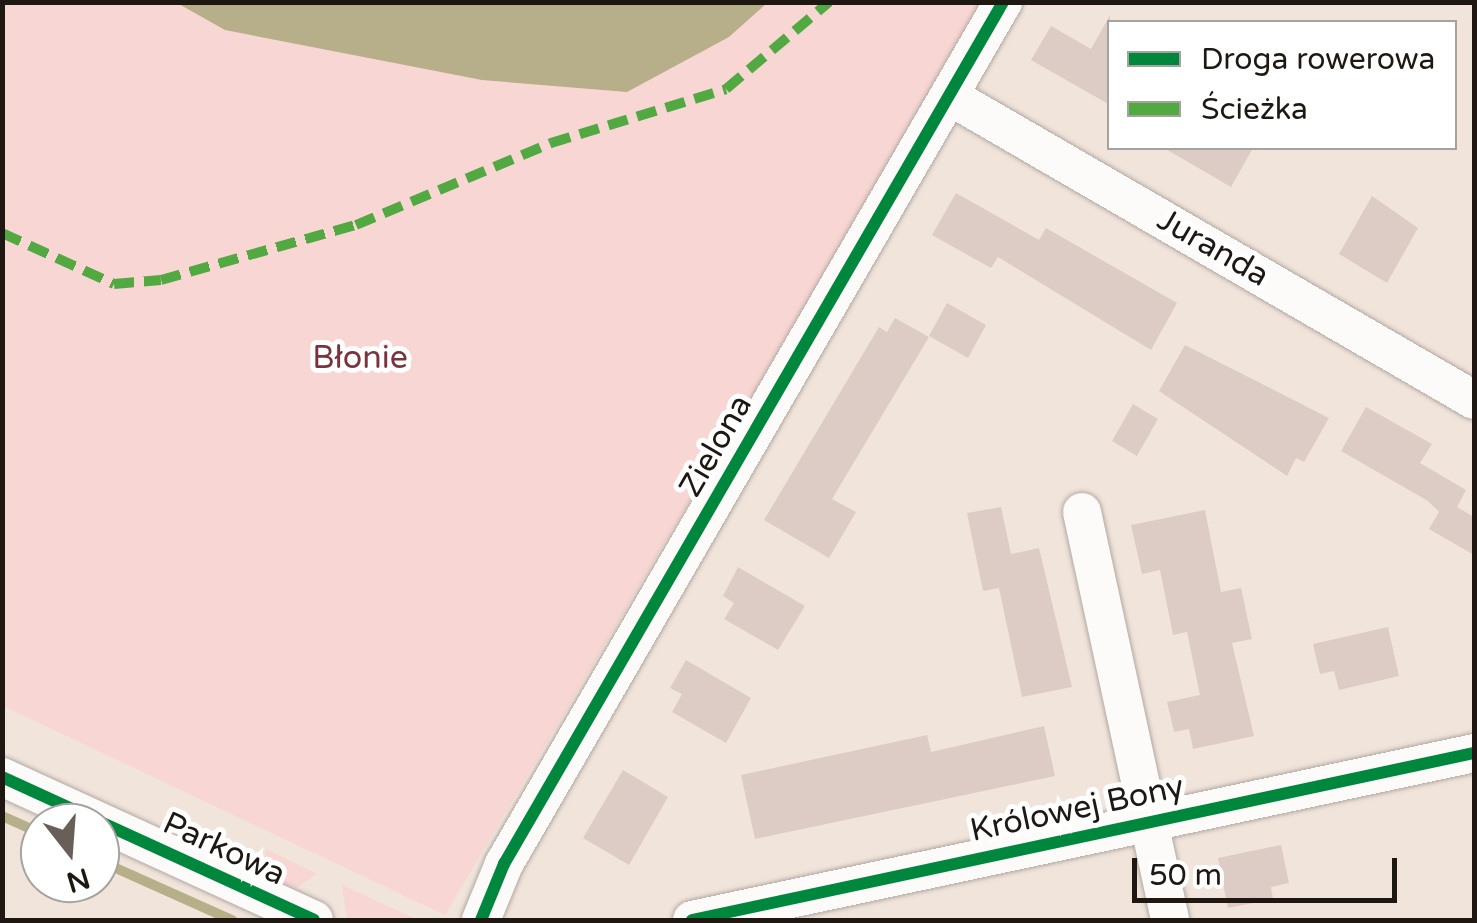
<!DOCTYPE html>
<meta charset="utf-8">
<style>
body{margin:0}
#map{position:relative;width:1477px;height:923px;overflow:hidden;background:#f1e4db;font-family:"Varela Round",sans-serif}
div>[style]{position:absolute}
.green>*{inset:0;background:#f8d6d4}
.water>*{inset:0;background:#b7af89}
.stream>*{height:10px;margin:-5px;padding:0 5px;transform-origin:5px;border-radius:5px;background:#b7af89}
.building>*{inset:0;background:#ddccc5}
.roads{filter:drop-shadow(0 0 2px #b2a9a2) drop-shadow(0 0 2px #b2a9a2)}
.minor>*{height:38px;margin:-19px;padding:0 19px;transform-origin:19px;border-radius:19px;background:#fdfbfa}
.quiet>*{height:10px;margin-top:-5px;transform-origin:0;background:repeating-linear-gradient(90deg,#52a942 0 20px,transparent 0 30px)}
.cycleway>*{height:12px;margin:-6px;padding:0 6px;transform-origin:6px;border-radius:6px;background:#00873e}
span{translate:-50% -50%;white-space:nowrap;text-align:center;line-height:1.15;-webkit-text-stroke:10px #fff;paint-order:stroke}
.street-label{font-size:32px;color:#1f1812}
.park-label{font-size:32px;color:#7a333d}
.frame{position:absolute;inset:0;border:5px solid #1f1812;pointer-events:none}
.legend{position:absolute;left:1107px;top:20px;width:350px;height:130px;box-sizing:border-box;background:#fff;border:2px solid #a5a3a0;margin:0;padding:12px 18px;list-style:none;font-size:30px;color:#1f1812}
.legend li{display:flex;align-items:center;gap:20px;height:50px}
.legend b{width:50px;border:2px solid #a5a3a0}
.north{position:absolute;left:20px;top:803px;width:100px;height:100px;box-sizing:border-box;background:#fff;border:2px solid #a5a3a0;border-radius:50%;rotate:163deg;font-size:28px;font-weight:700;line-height:40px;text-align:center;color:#1f1812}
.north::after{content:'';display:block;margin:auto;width:35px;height:45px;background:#685f58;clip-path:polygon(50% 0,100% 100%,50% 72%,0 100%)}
.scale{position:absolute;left:1132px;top:858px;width:265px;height:45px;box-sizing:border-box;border:5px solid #1f1812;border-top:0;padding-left:12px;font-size:30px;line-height:35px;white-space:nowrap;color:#1f1812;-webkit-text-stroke:8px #fff;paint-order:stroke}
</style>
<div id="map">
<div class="green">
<div style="clip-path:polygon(2px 3px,983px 3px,445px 915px,3px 706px)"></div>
<div style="clip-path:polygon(266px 849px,317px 874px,296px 888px,261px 875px)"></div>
<div style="clip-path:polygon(342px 885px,418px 920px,347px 918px)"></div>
</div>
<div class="water">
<div style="clip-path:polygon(177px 3px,767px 3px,729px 37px,627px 92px,482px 80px,225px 30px)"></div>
</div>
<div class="stream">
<div style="left:2px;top:816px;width:42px;rotate:24.1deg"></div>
<div style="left:100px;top:861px;width:145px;rotate:24.1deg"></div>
</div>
<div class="building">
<div style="clip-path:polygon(1110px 15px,1110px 105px,1031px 60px,1051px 26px,1091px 49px)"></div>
<div style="clip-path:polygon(1164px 148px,1253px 148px,1231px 187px)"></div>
<div style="clip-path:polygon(956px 193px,1039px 240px,1046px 228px,1177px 303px,1151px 350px,998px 257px,991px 268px,932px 235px)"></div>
<div style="clip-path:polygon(1372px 196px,1418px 228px,1387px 283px,1339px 254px)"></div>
<div style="clip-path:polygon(947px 303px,986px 325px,968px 358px,929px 336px)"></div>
<div style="clip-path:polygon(895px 318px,929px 337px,832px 499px,856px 512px,829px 558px,764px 520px,879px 327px,887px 332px)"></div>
<div style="clip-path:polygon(1185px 345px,1329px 418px,1304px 462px,1296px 458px,1287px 476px,1159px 391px)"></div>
<div style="clip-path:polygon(1133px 404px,1158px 419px,1137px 456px,1112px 441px)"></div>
<div style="clip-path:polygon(1366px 407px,1432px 444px,1420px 463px,1466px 490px,1457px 507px,1474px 517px,1474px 555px,1429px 529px,1439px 512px,1428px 501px,1341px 451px)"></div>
<div style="clip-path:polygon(1001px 507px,1011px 554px,1039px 548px,1072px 687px,1022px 697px,999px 588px,983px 591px,967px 513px)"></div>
<div style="clip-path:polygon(1205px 510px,1221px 592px,1241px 588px,1252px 639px,1232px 643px,1254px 736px,1193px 749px,1189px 729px,1174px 732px,1167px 702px,1200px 695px,1187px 632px,1173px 635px,1160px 570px,1142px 574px,1131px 525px)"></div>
<div style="clip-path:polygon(738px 567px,805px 606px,778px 650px,724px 619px,734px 603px,723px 596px)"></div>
<div style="clip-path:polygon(1388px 627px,1399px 676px,1339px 690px,1334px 671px,1320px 674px,1313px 644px)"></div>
<div style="clip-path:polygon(686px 660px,751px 698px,726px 743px,672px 712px,682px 694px,670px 688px)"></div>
<div style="clip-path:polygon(1044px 726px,1055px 776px,755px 839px,741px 775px,927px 735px,931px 752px)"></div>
<div style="clip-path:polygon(623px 770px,668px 797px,629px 865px,583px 838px)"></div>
<div style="clip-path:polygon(1281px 845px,1289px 883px,1271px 887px,1273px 899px,1228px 908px,1218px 858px)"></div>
</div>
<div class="roads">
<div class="minor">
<div style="left:951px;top:97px;width:604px;rotate:30.09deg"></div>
<div style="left:1082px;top:512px;width:417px;rotate:77.8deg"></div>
<div style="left:2px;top:777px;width:343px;rotate:24.6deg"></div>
<div style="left:481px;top:920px;width:61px;rotate:-67.7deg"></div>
<div style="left:504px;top:864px;width:996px;rotate:-59.93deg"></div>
<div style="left:692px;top:920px;width:800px;rotate:-12.05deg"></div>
</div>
</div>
<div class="quiet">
<div style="left:2px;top:233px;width:123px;rotate:24.5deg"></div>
<div style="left:114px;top:284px;width:47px;rotate:-4.9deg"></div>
<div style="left:161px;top:280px;width:203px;rotate:-15.8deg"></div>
<div style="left:356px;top:225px;width:212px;rotate:-22.8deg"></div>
<div style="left:551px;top:143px;width:183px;rotate:-17.1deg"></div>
<div style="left:726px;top:89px;width:135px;rotate:-40.2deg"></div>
</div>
<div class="cycleway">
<div style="left:2px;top:777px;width:343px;rotate:24.6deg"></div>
<div style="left:481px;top:920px;width:61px;rotate:-67.7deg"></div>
<div style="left:504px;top:864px;width:996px;rotate:-59.93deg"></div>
<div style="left:692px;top:920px;width:800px;rotate:-12.05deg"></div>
</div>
<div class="street-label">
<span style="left:1213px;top:248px;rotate:30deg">Juranda</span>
<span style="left:716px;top:446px;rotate:-60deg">Zielona</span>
<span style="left:1077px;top:809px;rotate:-12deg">Królowej Bony</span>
<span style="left:224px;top:849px;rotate:25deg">Parkowa</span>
</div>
<div class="park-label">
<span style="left:360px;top:358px">Błonie</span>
</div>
<div class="frame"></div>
<ul class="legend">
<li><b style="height:12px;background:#00873e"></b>Droga rowerowa</li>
<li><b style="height:12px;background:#52a942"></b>Ścieżka</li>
</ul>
<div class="north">N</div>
<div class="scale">50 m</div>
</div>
